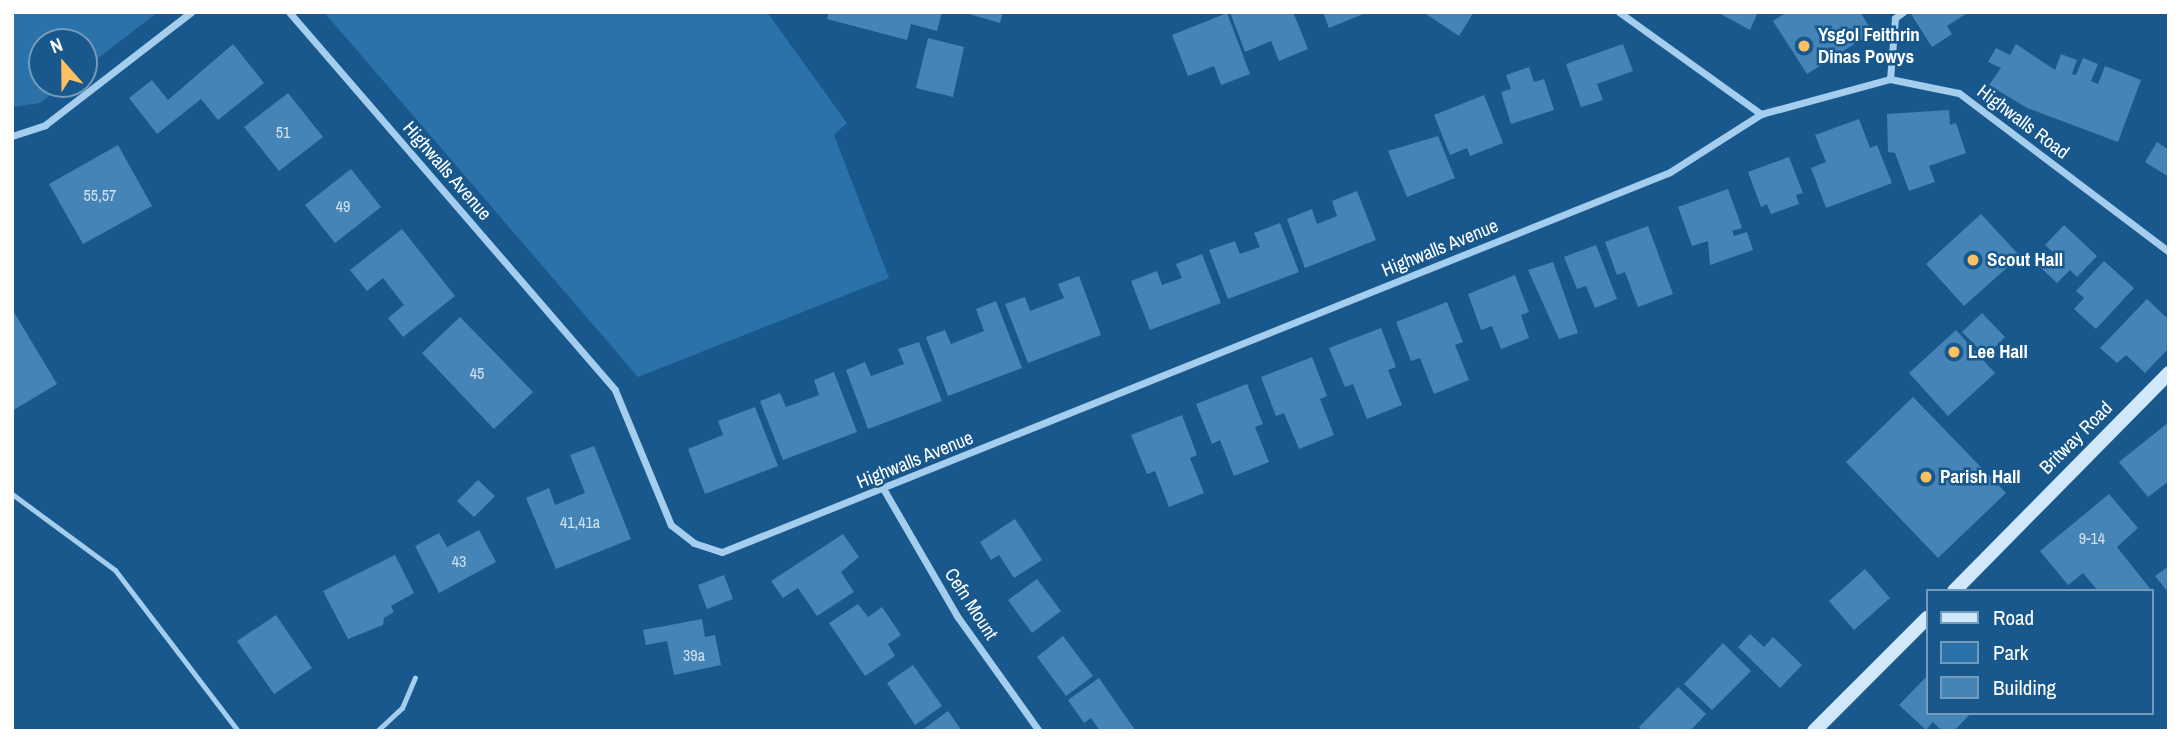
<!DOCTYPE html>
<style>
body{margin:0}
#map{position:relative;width:2181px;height:743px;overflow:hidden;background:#18588c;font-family:"Archivo Narrow",sans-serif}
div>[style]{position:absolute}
.green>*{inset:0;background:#2b72ab}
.building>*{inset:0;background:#4584b7}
.lane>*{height:5px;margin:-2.5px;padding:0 2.5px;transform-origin:2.5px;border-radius:2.5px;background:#a4cdee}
.street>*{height:7px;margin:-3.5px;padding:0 3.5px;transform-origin:3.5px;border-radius:3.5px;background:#a4cdee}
.secondary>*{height:14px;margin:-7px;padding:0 7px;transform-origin:7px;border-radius:7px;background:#d1e7fa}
.dots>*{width:19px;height:19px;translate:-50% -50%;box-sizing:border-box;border:4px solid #18588c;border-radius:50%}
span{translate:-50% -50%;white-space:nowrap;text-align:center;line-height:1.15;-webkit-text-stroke:5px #18588c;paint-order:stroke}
.number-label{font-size:16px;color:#d0e0ed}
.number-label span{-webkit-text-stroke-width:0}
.poi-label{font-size:19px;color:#fff;font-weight:700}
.left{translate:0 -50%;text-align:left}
.street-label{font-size:19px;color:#fff}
.frame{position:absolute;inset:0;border:14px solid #fff;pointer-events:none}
.legend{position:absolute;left:1926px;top:589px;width:228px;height:126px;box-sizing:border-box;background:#18588c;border:2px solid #749bba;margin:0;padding:9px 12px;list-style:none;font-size:21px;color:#fff}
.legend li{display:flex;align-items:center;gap:14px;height:35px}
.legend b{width:35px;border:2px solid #749bba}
.north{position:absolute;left:28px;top:28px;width:70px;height:70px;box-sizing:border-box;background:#18588c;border:2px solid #749bba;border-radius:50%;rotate:339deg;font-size:19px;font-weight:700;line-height:28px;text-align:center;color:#fff}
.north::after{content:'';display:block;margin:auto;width:24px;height:32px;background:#ffc061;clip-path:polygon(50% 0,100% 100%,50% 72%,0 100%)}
</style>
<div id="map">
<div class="green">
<div style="clip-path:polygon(12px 12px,158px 12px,84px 69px,84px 42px,42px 42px,42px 84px,65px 84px,40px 103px,12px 107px)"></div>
<div style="clip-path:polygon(324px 12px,767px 12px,847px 123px,834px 135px,889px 278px,638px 377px)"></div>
</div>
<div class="building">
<div style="clip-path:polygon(829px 12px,942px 12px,937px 31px,911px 24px,907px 40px,827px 19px)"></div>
<div style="clip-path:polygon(962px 12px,1003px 12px,1000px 23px)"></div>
<div style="clip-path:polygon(1230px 12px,1293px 12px,1308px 49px,1279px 61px,1271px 41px,1245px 52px)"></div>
<div style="clip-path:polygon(1323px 12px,1368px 12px,1329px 28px)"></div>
<div style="clip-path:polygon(1423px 12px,1474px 12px,1459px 36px)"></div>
<div style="clip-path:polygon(1717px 12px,1758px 12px,1750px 30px)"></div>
<div style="clip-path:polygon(1787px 12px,1860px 12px,1873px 32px,1807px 74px,1773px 21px)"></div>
<div style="clip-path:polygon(1969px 12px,1947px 26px,1952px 34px,1932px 47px,1911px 14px)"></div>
<div style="clip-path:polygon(1227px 13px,1250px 74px,1221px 85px,1214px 66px,1188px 76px,1172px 35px)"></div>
<div style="clip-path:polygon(928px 38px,964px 47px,953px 97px,916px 88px)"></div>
<div style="clip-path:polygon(233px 44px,264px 83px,218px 120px,201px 99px,157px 134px,129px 98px,152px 80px,168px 100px)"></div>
<div style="clip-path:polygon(1623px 44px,1633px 71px,1597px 84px,1603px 100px,1581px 107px,1566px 64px)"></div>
<div style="clip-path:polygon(2016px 44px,2055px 70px,2061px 54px,2077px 60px,2072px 74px,2076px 75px,2083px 58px,2098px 64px,2091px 81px,2098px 84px,2105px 66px,2141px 80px,2118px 142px,2027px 108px,1989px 85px,2001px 68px,1988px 62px,1996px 48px,2010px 55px)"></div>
<div style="clip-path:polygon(1529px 67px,1534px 82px,1544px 79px,1554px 110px,1511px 124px,1501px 92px,1511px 89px,1506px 75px)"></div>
<div style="clip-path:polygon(288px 93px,323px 137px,279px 171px,244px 127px)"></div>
<div style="clip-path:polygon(1484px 95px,1503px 143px,1470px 156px,1467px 148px,1450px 155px,1434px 115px)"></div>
<div style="clip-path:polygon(1949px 110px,1950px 125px,1956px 123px,1966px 153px,1929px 166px,1935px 182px,1909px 191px,1895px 153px,1888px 152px,1887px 114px)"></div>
<div style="clip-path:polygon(1859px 119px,1870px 148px,1877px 145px,1892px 183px,1826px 208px,1811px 168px,1826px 162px,1815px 135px)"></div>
<div style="clip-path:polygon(1438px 136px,1455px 178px,1407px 197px,1388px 151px)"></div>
<div style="clip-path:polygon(2157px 142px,2169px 150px,2169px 177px,2145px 162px)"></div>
<div style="clip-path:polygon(118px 145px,152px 206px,83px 244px,49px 184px)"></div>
<div style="clip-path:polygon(1789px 157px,1803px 193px,1796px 195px,1799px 204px,1771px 214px,1767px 204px,1761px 207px,1748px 172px)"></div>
<div style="clip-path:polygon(351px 169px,381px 207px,335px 243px,305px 205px)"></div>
<div style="clip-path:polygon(1728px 189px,1742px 228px,1732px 231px,1734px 236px,1747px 232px,1753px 250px,1710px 265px,1708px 241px,1692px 246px,1678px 207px)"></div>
<div style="clip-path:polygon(1357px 191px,1376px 240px,1305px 268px,1287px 219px,1312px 209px,1317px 224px,1337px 216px,1332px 201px)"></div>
<div style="clip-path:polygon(1981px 214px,2020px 256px,1964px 306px,1926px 264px)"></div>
<div style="clip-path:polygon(1280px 223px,1299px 272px,1228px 299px,1209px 250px,1235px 241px,1240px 254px,1260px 247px,1254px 233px)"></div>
<div style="clip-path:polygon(2064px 225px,2097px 256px,2077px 277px,2070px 270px,2057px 283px,2041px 268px,2055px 254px,2045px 245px)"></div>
<div style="clip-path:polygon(1648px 226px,1673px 294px,1638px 307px,1625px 272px,1617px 275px,1605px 242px)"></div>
<div style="clip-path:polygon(402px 229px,455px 296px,403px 337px,388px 318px,404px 305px,383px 278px,367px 291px,350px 270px)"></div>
<div style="clip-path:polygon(1596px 245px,1617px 299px,1595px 308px,1586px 286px,1577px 289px,1564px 257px)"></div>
<div style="clip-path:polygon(1202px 254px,1221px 303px,1150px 330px,1131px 281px,1157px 271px,1162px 285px,1182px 278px,1176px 264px)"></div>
<div style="clip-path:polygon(2104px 261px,2134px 288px,2096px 329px,2074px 309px,2084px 298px,2076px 291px)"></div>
<div style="clip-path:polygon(1553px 262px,1578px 333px,1559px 339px,1528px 270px)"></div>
<div style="clip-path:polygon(1515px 275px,1529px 312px,1521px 315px,1529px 338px,1501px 349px,1492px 326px,1481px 330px,1468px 294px)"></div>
<div style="clip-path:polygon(1079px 276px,1101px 335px,1028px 363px,1005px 304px,1025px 297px,1030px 311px,1064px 298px,1058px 284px)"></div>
<div style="clip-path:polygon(2147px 299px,2169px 320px,2169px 348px,2145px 373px,2126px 355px,2117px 363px,2100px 348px)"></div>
<div style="clip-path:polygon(996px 301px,1022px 368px,948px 396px,926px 337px,945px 330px,951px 344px,984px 331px,976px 309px)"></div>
<div style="clip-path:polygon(1447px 302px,1463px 342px,1455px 345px,1469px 380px,1434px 394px,1420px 358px,1411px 361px,1396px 322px)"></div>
<div style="clip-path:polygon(12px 309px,57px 384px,12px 411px)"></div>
<div style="clip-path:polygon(1982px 313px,2005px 337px,1986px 356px,1962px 332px)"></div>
<div style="clip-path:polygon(460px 317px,533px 392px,494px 429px,422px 353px)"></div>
<div style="clip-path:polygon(1381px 328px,1396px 367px,1388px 370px,1402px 405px,1367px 419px,1353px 384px,1345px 387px,1329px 348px)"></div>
<div style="clip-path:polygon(1956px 330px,1995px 373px,1948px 416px,1909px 373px)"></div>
<div style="clip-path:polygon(919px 342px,942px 401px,868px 429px,846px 370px,865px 362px,871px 376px,904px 364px,898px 349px)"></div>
<div style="clip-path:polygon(1312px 357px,1327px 396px,1320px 399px,1334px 435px,1299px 449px,1284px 413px,1276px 416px,1261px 377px)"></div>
<div style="clip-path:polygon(834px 372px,857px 432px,783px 460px,760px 401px,780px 393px,786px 407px,819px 395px,814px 380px)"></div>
<div style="clip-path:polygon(1247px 384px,1263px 424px,1255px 427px,1269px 462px,1234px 476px,1220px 440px,1212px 444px,1196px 404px)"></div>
<div style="clip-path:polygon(1913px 397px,2006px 493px,1938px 558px,1846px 462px)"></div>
<div style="clip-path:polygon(755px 407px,778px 466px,705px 494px,688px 449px,723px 435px,718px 421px)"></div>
<div style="clip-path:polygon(1182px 415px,1197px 455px,1190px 458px,1204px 493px,1169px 507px,1155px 471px,1147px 474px,1131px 435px)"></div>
<div style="clip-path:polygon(2169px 422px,2169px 481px,2148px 497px,2119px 462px)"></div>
<div style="clip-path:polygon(594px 446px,631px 539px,556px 569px,526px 498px,549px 488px,555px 505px,585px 493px,570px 455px)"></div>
<div style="clip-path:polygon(478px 480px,495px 496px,474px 517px,457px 501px)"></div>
<div style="clip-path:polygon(2109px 494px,2138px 528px,2117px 547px,2152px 591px,2098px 591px,2083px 573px,2068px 585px,2040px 551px)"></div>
<div style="clip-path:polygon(1015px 519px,1042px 560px,1014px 578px,999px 555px,991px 560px,980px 542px)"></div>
<div style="clip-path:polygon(479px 530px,496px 562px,439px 593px,415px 546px,439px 533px,447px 547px)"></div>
<div style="clip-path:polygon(843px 534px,859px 557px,841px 572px,854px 592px,817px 616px,798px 588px,783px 598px,771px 581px)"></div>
<div style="clip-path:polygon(395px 555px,414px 593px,391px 606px,394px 612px,384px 618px,383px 625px,348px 639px,323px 591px)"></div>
<div style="clip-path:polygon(2169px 566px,2169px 593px,2155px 576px)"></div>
<div style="clip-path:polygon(1865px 569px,1890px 598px,1854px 630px,1829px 601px)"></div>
<div style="clip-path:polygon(724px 575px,733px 599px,707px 609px,698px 585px)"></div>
<div style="clip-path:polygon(1037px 579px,1061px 611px,1032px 633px,1008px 600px)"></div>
<div style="clip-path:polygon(858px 604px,868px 617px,882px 607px,901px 635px,888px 644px,895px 656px,865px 676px,829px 623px)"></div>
<div style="clip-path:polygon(276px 615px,312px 668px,274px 694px,237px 641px)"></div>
<div style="clip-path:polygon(702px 619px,705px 637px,715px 635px,721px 665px,674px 675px,667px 641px,646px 645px,643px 630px)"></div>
<div style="clip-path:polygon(1750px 634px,1764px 647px,1773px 637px,1802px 665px,1780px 688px,1738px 647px)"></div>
<div style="clip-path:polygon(1063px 636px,1093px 676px,1066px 696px,1037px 657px)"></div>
<div style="clip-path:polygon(1723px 643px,1751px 671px,1712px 710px,1684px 684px)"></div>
<div style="clip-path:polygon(913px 665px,942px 706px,915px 725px,887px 683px)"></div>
<div style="clip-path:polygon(1927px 676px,1927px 713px,1971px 713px,1954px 731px,1942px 731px,1933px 722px,1926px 730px,1899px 705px)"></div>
<div style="clip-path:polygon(1099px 678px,1135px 730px,1134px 731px,1100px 731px,1091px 718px,1084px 723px,1068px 700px)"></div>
<div style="clip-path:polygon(1678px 687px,1706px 714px,1690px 731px,1643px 731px,1639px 727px)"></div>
<div style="clip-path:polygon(948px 711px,962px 731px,921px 731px)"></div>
</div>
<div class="lane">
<div style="left:12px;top:494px;width:128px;rotate:36.4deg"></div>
<div style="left:115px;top:570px;width:203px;rotate:52.6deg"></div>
<div style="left:377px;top:731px;width:34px;rotate:-43deg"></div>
<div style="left:402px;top:708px;width:33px;rotate:-67deg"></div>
</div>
<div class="street">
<div style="left:289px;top:12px;width:499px;rotate:49.2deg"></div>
<div style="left:615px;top:390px;width:146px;rotate:67.5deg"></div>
<div style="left:671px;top:525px;width:29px;rotate:38deg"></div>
<div style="left:694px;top:543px;width:29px;rotate:18deg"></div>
<div style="left:722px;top:552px;width:1021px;rotate:-21.84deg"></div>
<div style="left:1670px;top:172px;width:108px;rotate:-32.5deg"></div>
<div style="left:1761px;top:114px;width:134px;rotate:-15.2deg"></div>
<div style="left:1890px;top:79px;width:70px;rotate:11.5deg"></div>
<div style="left:1959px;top:93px;width:263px;rotate:37.1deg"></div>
<div style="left:1619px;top:12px;width:175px;rotate:35.7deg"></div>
<div style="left:1890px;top:79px;width:61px;rotate:-85.3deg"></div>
<div style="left:1895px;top:18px;width:10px;rotate:-37deg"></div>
<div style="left:12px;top:136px;width:35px;rotate:-18deg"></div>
<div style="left:45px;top:125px;width:185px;rotate:-37.7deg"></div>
<div style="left:884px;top:490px;width:146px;rotate:59.9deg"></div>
<div style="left:957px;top:616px;width:141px;rotate:54.5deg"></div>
</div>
<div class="secondary">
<div style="left:1954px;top:591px;width:306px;rotate:-45.4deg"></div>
<div style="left:1814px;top:731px;width:160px;rotate:-45deg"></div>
</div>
<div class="dots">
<div style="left:1804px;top:46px;background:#ffc061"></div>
<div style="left:1973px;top:260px;background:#ffc061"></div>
<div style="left:1954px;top:352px;background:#ffc061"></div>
<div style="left:1926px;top:477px;background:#ffc061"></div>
</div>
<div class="number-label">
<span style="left:283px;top:132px">51</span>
<span style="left:100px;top:195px">55,57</span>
<span style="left:343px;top:206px">49</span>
<span style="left:477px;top:373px">45</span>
<span style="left:580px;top:522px">41,41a</span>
<span style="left:2092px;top:538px">9-14</span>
<span style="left:459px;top:561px">43</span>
<span style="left:694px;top:655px">39a</span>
</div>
<div class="poi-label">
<span class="left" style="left:1818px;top:46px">Ysgol Feithrin<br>Dinas Powys</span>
<span class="left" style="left:1987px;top:260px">Scout Hall</span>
<span class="left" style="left:1968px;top:352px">Lee Hall</span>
<span class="left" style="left:1940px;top:477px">Parish Hall</span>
</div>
<div class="street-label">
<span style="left:2023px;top:122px;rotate:37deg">Highwalls Road</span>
<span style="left:447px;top:171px;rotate:49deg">Highwalls Avenue</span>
<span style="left:1440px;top:248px;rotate:-22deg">Highwalls Avenue</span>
<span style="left:2076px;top:438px;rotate:-45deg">Britway Road</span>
<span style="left:915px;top:460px;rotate:-22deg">Highwalls Avenue</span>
<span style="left:971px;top:604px;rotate:57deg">Cefn Mount</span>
</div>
<div class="frame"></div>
<ul class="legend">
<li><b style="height:9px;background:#d1e7fa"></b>Road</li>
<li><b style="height:19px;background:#2b72ab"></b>Park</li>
<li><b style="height:19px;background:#4584b7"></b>Building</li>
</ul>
<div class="north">N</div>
</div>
